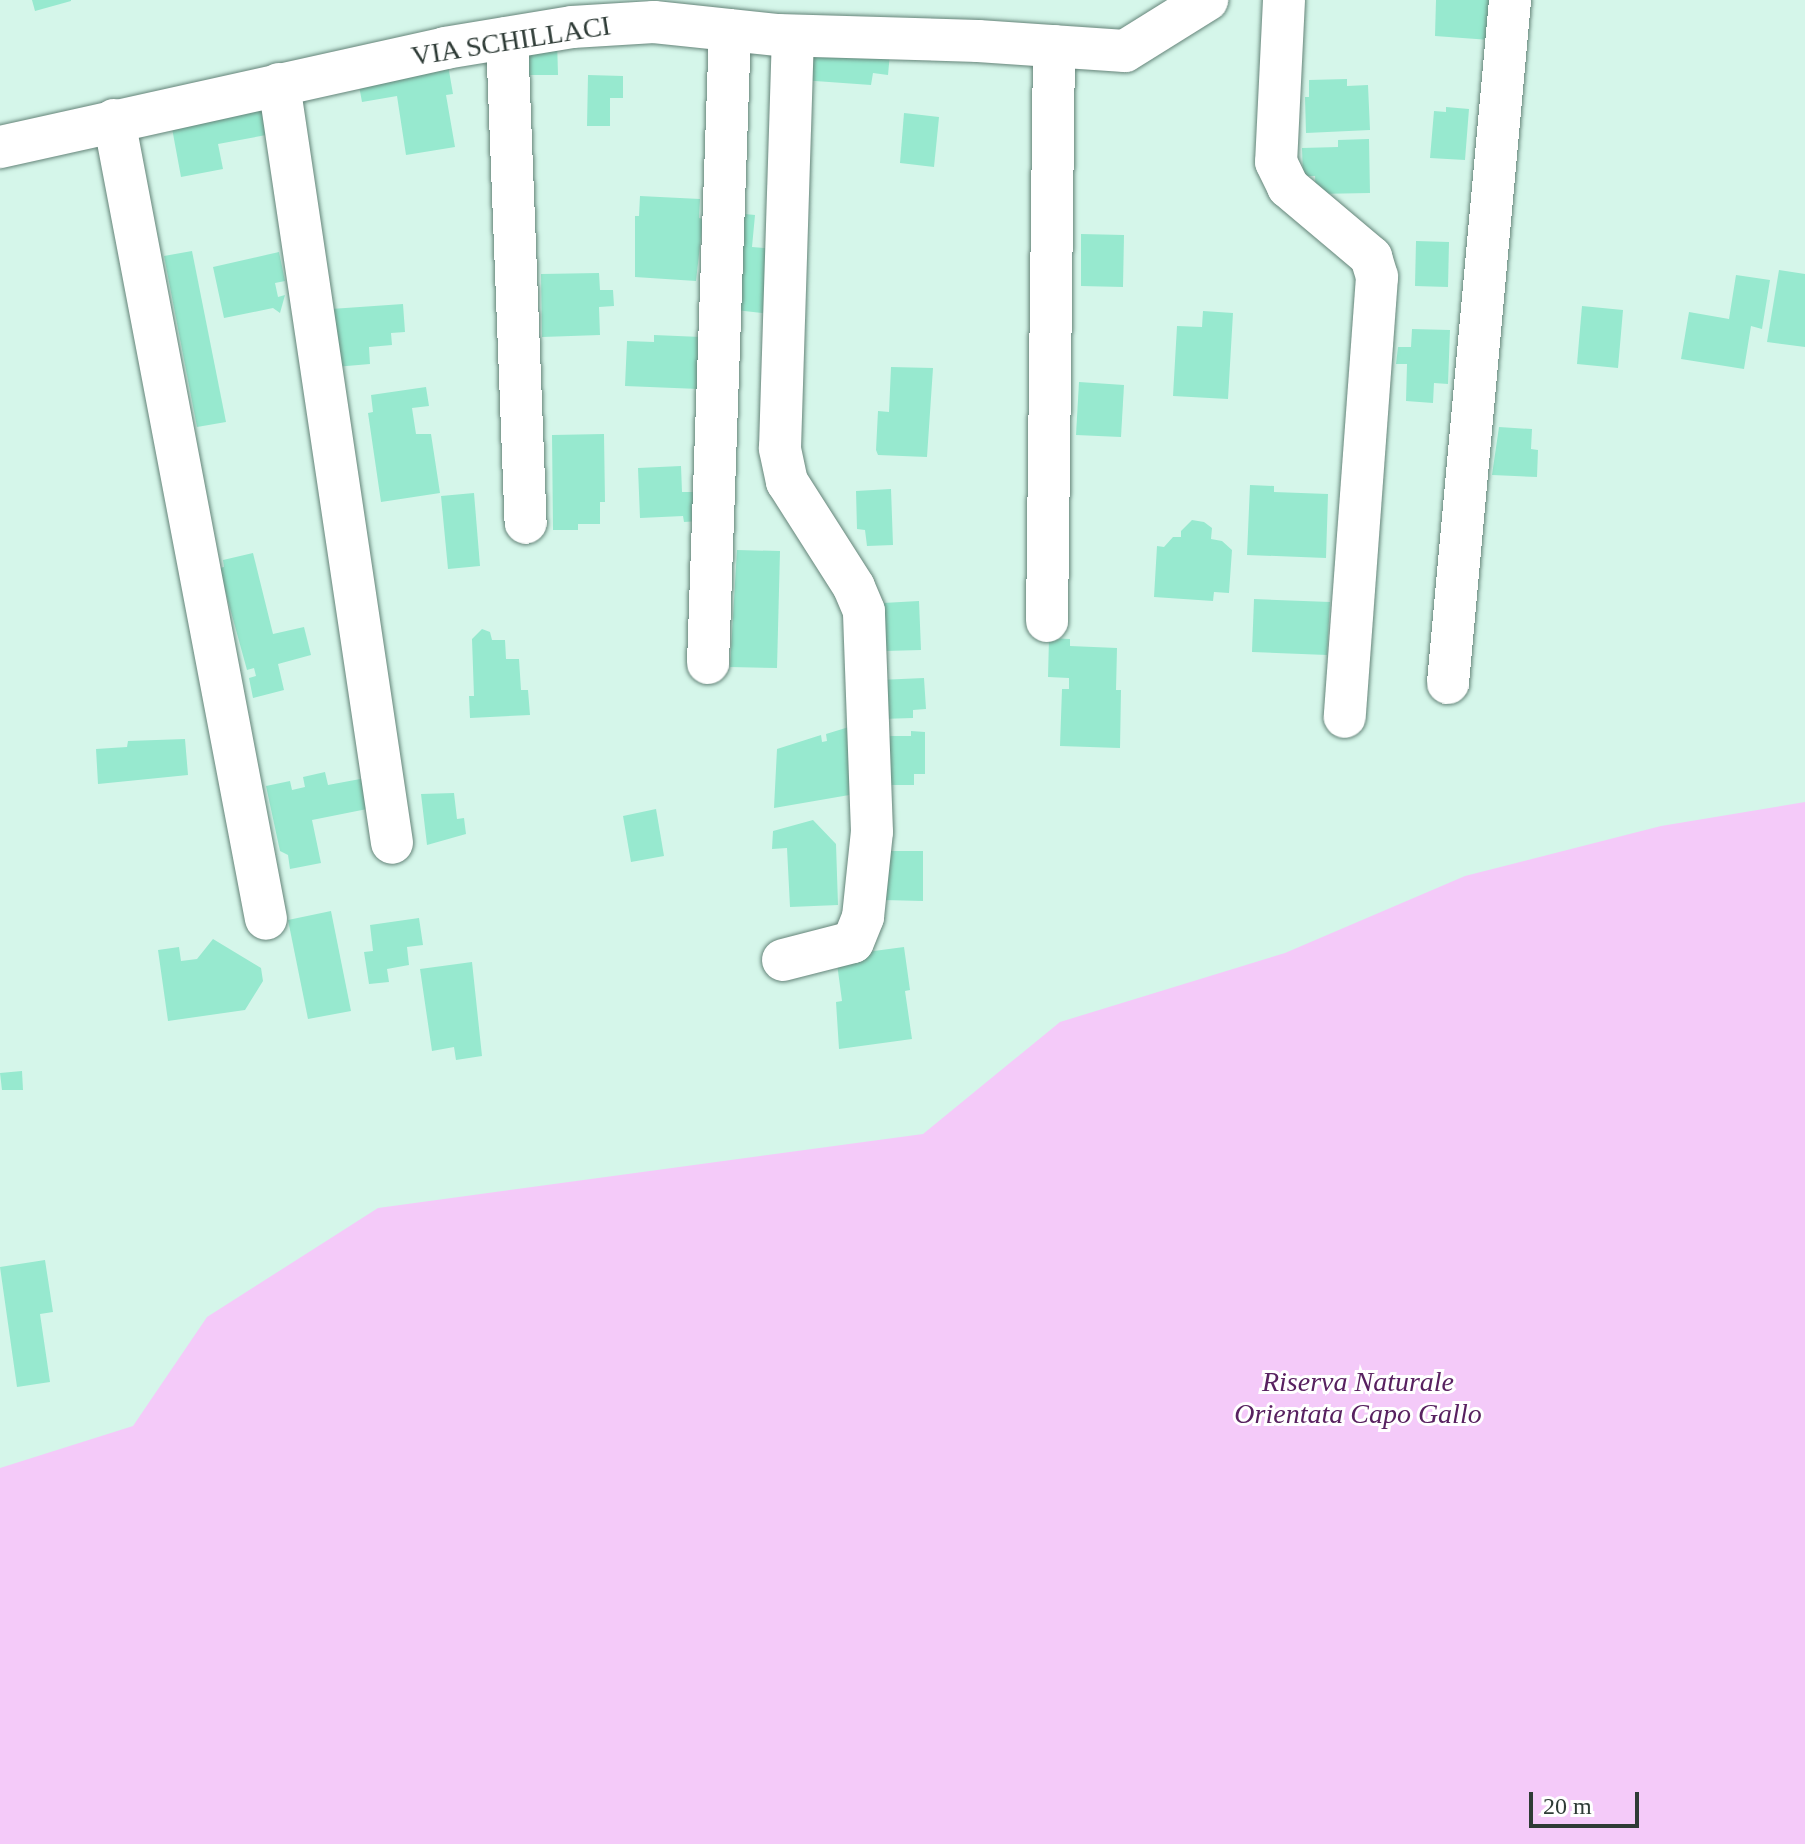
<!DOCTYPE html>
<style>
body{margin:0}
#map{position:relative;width:1805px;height:1844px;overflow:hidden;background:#d5f6ea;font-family:"Times New Roman",serif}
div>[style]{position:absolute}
.green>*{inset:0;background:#f4caf9}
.building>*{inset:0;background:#97e9cf}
.roads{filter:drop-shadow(0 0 2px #658479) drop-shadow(0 0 2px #658479)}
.minor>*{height:42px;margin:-21px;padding:0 21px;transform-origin:21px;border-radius:21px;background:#fff}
span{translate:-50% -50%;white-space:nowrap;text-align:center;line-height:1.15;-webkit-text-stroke:6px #fff;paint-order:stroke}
.street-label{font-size:28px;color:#2e3b36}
.park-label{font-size:28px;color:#582160;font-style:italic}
.scale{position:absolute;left:1529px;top:1792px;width:110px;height:36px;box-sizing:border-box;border:4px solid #2e3b36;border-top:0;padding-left:10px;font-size:24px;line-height:28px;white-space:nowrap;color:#2e3b36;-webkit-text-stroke:6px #fff;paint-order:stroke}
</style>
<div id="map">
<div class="green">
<div style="clip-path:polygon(1805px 802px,1805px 1844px,0 1844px,0 1468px,133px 1426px,207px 1317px,378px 1208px,923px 1134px,1060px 1022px,1285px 953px,1465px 876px,1661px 826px)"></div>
</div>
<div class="building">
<div style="clip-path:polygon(32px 0,71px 0,71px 1px,35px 11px)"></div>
<div style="clip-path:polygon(1436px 0,1493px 0,1490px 40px,1435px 36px)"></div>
<div style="clip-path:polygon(533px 40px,557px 40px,558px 75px,517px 75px)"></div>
<div style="clip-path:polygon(811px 46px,890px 53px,888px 75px,873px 73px,871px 85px,801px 80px)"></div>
<div style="clip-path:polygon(447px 59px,453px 94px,446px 95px,455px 147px,406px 155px,397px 96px,362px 102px,357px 75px)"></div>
<div style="clip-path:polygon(588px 75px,623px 76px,623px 98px,610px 98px,610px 126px,587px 126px)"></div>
<div style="clip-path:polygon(1347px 79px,1347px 86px,1368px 85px,1370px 130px,1306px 133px,1305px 97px,1309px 97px,1309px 80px)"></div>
<div style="clip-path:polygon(264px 94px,277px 133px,218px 144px,223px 169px,181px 177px,169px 112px)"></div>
<div style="clip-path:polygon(1446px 107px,1469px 109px,1465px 160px,1430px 158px,1434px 111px,1446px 112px)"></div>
<div style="clip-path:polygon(904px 113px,939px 117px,934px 167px,900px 163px)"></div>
<div style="clip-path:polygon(1369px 139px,1370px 193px,1316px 194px,1315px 176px,1303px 176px,1302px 148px,1338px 147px,1338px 140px)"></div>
<div style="clip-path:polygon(640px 196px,700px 199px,699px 218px,703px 219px,696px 281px,635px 277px,635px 216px,639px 216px)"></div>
<div style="clip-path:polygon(735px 213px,755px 215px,752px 247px,776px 249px,771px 314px,727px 309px)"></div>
<div style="clip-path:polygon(1081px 234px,1124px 235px,1123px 287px,1081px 286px)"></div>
<div style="clip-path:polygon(1416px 241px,1449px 242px,1448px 287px,1415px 286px)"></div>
<div style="clip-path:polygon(192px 251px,226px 422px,197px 427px,164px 256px)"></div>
<div style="clip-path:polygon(279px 252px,285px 281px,275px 283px,278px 297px,285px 295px,280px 313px,273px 308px,224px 318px,213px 267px)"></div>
<div style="clip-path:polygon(1779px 270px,1805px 274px,1805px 347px,1767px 342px)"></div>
<div style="clip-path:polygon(599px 273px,600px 290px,613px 290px,614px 306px,599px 307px,600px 335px,542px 337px,541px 274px)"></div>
<div style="clip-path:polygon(1736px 275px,1770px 280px,1762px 329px,1751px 326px,1744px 369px,1681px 359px,1689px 312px,1729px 319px)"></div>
<div style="clip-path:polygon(403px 304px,405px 332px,391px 333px,392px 345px,369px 347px,370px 364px,335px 367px,331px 309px)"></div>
<div style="clip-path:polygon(1582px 306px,1623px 310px,1618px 368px,1577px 364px)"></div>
<div style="clip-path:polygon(1203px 311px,1233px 313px,1228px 399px,1173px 396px,1177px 326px,1202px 327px)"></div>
<div style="clip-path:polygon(1412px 329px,1450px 330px,1448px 384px,1434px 383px,1433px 403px,1406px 401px,1407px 364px,1396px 364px,1398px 347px,1411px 347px)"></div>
<div style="clip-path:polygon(654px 335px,701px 337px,699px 389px,625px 386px,627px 341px,654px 342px)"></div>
<div style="clip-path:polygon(891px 367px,933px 368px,927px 457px,878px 455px,876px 450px,878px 411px,889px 412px)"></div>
<div style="clip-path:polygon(1079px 382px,1124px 385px,1121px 437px,1076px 435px)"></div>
<div style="clip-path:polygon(426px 387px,429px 406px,412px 408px,416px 434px,431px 434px,440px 493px,381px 502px,368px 413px,373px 412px,371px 395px)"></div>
<div style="clip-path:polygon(1499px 427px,1532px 429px,1531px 449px,1538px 450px,1537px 477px,1492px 475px)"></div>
<div style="clip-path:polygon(604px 434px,605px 502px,600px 502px,600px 524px,578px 524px,578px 530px,553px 530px,552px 435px)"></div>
<div style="clip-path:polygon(681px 466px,682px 492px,698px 492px,700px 521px,684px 522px,683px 516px,640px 518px,638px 468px)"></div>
<div style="clip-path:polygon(1250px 485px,1274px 486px,1274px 492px,1328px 494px,1326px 558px,1247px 555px)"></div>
<div style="clip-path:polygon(891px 489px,893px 545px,867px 546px,865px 530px,857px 529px,856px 491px)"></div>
<div style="clip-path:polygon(474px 493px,480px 566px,448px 569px,441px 496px)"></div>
<div style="clip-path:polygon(1192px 520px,1204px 522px,1212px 528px,1211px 539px,1222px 541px,1232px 550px,1229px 593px,1214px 592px,1213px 601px,1154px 597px,1157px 546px,1164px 547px,1173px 537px,1181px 537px,1181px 531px)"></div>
<div style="clip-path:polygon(737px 550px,780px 551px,777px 668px,730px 667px)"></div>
<div style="clip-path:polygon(253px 553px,273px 634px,304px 627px,311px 655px,278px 664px,284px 690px,253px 698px,249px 678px,256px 676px,254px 668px,247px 670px,219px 568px,224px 567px,223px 560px)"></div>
<div style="clip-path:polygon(1254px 599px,1330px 602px,1327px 655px,1252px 652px)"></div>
<div style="clip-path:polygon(919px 601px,921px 650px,885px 651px,883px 603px)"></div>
<div style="clip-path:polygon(482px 629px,490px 632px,492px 640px,505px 640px,506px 659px,519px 659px,521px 690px,528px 690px,530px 715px,470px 718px,469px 696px,474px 696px,472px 639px)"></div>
<div style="clip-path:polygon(1049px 638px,1070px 639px,1070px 646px,1117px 648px,1116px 690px,1121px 690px,1120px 748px,1060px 746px,1062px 689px,1069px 689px,1069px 678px,1048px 677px)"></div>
<div style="clip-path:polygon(924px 678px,926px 709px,913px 710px,913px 718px,880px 719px,879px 680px)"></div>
<div style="clip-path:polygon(862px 723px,855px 794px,774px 808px,777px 749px,821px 735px,822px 742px,827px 741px,826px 734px)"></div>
<div style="clip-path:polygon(911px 731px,925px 732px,925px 774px,914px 774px,914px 785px,888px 785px,880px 736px,911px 736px)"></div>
<div style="clip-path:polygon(185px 739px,188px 775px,98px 784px,96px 749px,127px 747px,128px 741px)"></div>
<div style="clip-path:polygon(325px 772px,328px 785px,371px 777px,377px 807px,312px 820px,321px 863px,290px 869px,288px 855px,280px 851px,266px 786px,290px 781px,292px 790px,305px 787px,303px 777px)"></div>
<div style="clip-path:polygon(454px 793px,457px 819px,464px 818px,466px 834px,427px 845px,421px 794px)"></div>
<div style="clip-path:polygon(656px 809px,664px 856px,631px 862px,623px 816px)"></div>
<div style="clip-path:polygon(813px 820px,836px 844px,838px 905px,790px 907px,787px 848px,772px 849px,773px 831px)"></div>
<div style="clip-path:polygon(885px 851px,923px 851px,923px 901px,884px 900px)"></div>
<div style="clip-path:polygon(331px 911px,351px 1011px,308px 1019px,288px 920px)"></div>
<div style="clip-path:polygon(419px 918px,423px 945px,407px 947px,409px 965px,387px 969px,389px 982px,369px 984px,364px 952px,373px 951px,370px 925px)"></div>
<div style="clip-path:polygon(213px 939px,261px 968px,263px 981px,245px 1010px,168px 1021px,158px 950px,179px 947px,181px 961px,197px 959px)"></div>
<div style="clip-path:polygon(904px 947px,910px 990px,905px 991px,912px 1039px,839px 1049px,836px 1002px,842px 1001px,836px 956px)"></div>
<div style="clip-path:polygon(472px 962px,482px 1056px,456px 1060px,454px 1047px,432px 1051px,420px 969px)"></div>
<div style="clip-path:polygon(22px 1071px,23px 1090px,2px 1090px,0 1073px)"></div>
<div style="clip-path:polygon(45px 1260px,53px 1312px,40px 1314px,50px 1382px,17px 1387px,0 1267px)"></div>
</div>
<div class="roads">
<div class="minor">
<div style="left:1284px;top:0;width:162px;rotate:92.8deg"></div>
<div style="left:1276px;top:162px;width:28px;rotate:64deg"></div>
<div style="left:1288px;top:187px;width:109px;rotate:40.1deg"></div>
<div style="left:1371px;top:257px;width:21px;rotate:73deg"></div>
<div style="left:1377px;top:277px;width:441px;rotate:94.2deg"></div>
<div style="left:507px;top:38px;width:485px;rotate:87.8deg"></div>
<div style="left:279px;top:84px;width:767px;rotate:81.53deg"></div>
<div style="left:114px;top:120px;width:813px;rotate:79.23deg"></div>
<div style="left:0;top:147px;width:456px;rotate:-12.5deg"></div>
<div style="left:445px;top:48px;width:129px;rotate:-9.4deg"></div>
<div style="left:572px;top:27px;width:82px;rotate:-3.5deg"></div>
<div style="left:654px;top:22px;width:125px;rotate:6deg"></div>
<div style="left:778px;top:35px;width:200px;rotate:1.7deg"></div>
<div style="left:978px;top:41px;width:147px;rotate:3.9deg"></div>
<div style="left:1125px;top:51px;width:97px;rotate:-31.9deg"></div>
<div style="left:1047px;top:621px;width:575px;rotate:-89.3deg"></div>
<div style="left:708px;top:663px;width:633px;rotate:-88.01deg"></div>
<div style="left:1448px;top:683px;width:686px;rotate:-84.81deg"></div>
<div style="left:783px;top:960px;width:72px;rotate:-14.4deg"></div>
<div style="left:853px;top:942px;width:27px;rotate:-68deg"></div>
<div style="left:863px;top:917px;width:85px;rotate:-84deg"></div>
<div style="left:872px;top:832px;width:221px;rotate:-92.1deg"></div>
<div style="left:864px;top:611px;width:26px;rotate:-113deg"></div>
<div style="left:854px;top:587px;width:125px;rotate:-122.5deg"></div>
<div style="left:787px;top:482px;width:35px;rotate:-102deg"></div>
<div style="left:780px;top:448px;width:412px;rotate:-88.2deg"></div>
</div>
</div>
<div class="street-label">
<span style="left:511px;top:41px;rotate:-9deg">VIA SCHILLACI</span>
</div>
<div class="park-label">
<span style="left:1358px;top:1398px">Riserva Naturale<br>Orientata Capo Gallo</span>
</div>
<div class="scale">20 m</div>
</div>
